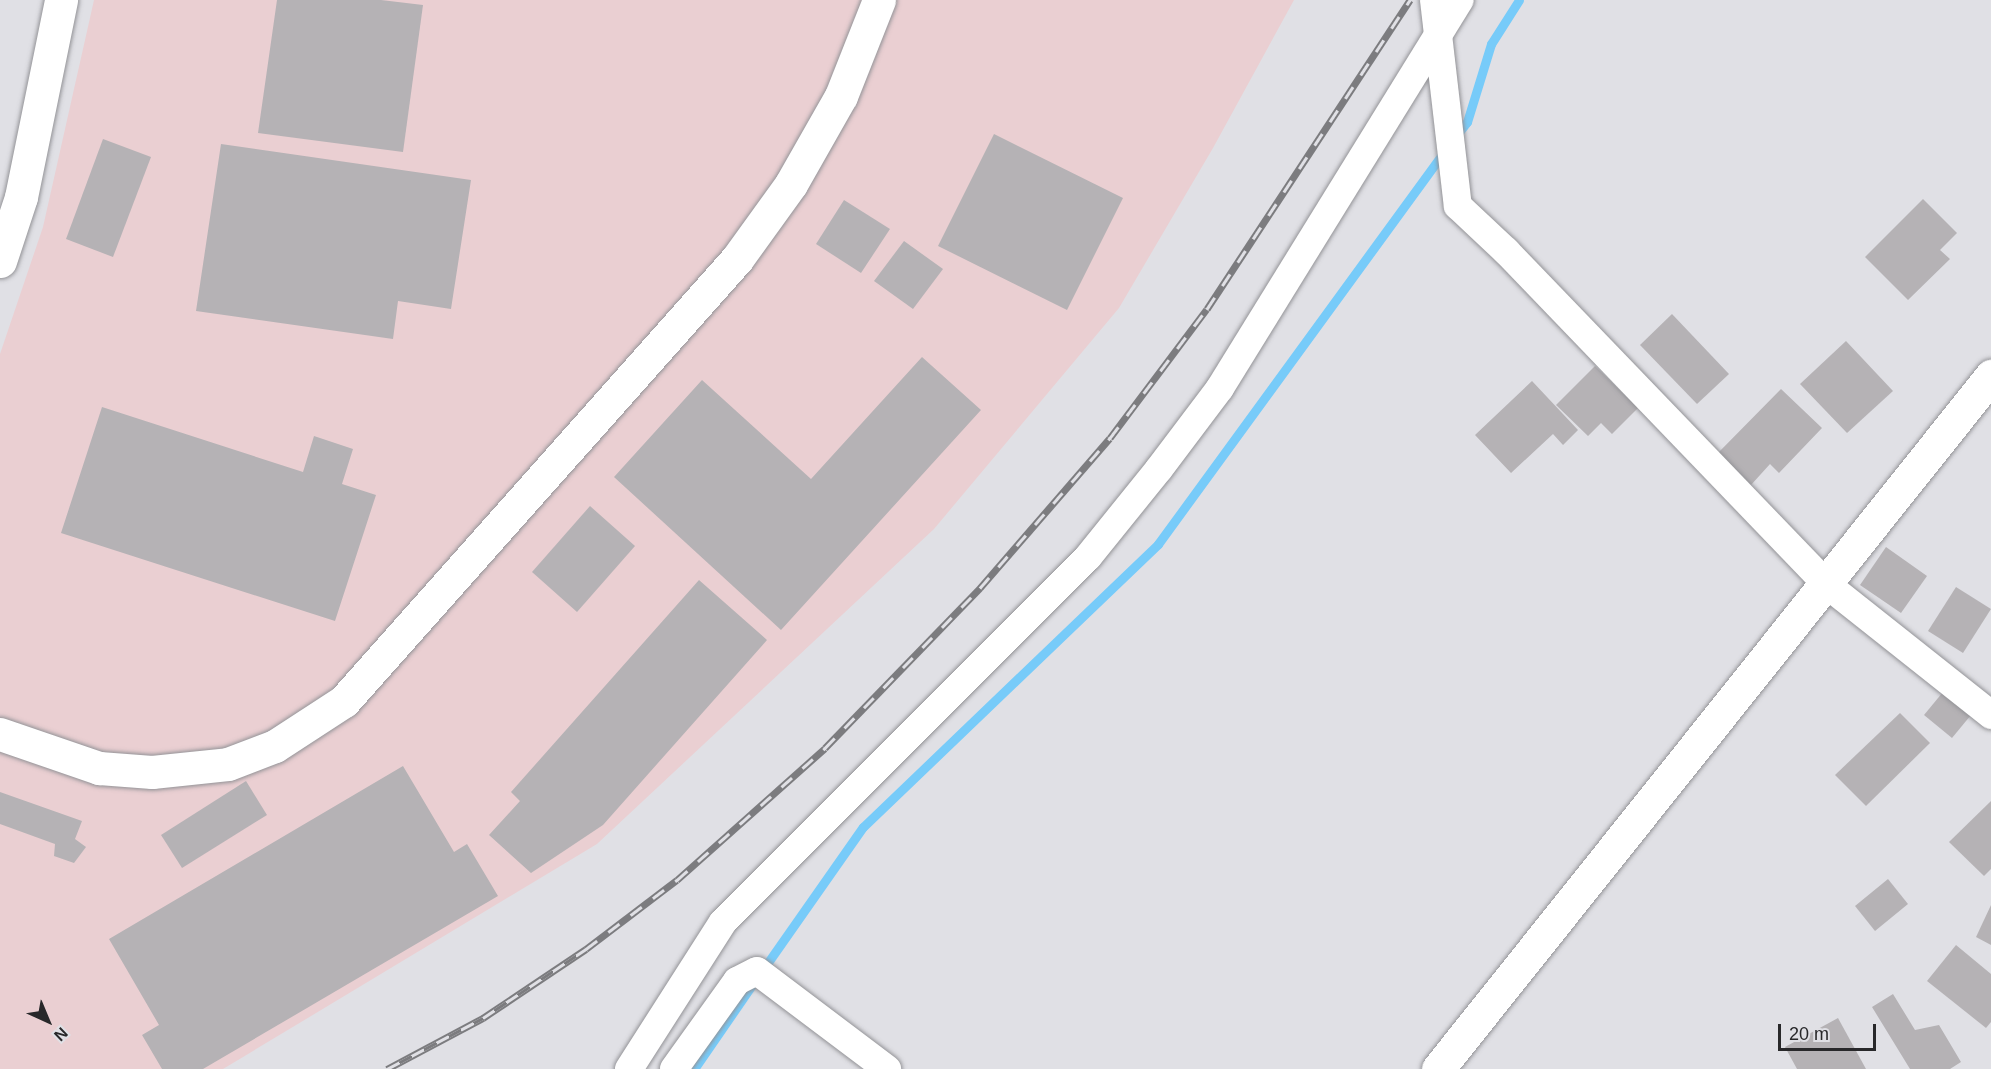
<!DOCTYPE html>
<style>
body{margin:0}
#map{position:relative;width:1991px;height:1069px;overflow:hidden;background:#e0e0e5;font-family:Arial,sans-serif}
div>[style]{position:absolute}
.industrial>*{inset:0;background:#eacfd2}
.stream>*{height:9px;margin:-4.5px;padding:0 4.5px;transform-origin:4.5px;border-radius:4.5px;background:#77cbf9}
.building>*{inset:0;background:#b5b2b5}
.roads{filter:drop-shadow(0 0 2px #939397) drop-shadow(0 0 2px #939397)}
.street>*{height:28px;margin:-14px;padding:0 14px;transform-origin:14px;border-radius:14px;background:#fff}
.secondary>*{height:33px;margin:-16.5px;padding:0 16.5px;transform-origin:16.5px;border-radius:16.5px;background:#fff}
.rail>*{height:7px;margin-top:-3.5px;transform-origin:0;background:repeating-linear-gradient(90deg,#e0e0e5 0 14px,#7c7c7f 0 28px);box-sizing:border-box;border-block:2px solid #7c7c7f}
span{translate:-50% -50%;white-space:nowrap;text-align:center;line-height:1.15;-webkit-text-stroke:4.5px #e0e0e5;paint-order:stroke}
.north{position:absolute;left:18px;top:991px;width:60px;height:60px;-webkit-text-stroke:4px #e0e0e5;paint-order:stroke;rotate:136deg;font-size:16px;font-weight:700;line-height:24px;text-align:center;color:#28282a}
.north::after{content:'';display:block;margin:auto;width:21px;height:27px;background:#28282a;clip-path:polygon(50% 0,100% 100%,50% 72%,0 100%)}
.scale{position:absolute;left:1778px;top:1024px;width:98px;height:27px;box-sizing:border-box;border:3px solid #28282a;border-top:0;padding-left:8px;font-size:18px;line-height:21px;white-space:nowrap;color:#28282a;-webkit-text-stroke:4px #e0e0e5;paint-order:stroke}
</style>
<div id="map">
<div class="industrial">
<div style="clip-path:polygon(94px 0,1294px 0,1213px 148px,1119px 308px,934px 529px,597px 844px,223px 1069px,0 1069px,0 354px,43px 227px)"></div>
</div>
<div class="stream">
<div style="left:1456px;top:136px;width:18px;rotate:-52deg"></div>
<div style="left:1467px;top:122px;width:82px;rotate:-72.9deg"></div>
<div style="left:1491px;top:44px;width:52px;rotate:-57.5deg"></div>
<div style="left:762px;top:971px;width:176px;rotate:-55deg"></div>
<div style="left:863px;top:827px;width:409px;rotate:-43.8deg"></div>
<div style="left:1158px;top:544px;width:485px;rotate:-53.9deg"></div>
<div style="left:694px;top:1069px;width:106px;rotate:-55.4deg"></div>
</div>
<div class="building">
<div style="clip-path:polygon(277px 0,381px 0,423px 5px,403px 152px,258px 133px)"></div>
<div style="clip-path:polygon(994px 134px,1123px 198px,1067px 310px,938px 246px)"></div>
<div style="clip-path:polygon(103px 139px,151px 157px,113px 257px,66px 239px)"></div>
<div style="clip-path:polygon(221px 144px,471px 180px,451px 309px,398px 301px,393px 339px,196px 311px)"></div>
<div style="clip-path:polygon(1923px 199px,1957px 233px,1940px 250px,1950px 259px,1908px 300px,1865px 257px)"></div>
<div style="clip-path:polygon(844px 200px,890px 229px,861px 273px,816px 244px)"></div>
<div style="clip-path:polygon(904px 241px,943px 269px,913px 309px,874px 281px)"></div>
<div style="clip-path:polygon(1672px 314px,1729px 374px,1697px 404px,1640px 345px)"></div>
<div style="clip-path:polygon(1846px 341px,1893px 391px,1847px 433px,1800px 384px)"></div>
<div style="clip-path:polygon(922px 357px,981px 410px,781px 630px,614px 477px,702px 380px,811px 479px)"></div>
<div style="clip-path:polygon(1595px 366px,1638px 408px,1612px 434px,1601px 423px,1588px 436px,1556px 405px)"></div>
<div style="clip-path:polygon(1532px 381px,1578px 430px,1563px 445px,1553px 434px,1511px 473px,1475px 435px)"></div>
<div style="clip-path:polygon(1781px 389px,1822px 428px,1779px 473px,1770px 464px,1751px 485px,1718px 453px)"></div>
<div style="clip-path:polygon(102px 407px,303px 472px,314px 436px,353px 449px,342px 484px,376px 495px,335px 621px,61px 533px)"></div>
<div style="clip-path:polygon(590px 506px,635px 546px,577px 612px,532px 572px)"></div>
<div style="clip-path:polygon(1886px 547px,1927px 576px,1901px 613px,1860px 585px)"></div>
<div style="clip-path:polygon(699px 580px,767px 640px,603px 825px,531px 873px,489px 835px,520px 801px,511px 792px)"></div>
<div style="clip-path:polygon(1956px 587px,1991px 609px,1963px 653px,1928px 631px)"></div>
<div style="clip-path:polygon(1943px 692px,1971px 715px,1952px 738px,1924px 715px)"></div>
<div style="clip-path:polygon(1900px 713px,1930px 743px,1866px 806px,1835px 775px)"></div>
<div style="clip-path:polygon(403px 766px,454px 852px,467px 844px,498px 896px,203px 1069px,162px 1069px,142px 1035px,159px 1025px,109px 939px)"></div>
<div style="clip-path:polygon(246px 781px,267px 815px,182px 868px,161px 835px)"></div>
<div style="clip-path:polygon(0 792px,82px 821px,75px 839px,86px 847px,74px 863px,54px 856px,55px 844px,0 824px)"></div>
<div style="clip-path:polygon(1991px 801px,1991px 869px,1984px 876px,1949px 842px)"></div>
<div style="clip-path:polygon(1888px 879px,1908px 904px,1875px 931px,1855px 906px)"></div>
<div style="clip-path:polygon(1991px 905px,1991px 945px,1976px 937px)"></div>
<div style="clip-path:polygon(1956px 945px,1991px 974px,1991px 1022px,1986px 1028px,1927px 981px)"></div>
<div style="clip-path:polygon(1893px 994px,1915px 1030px,1939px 1025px,1961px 1062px,1950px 1069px,1910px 1069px,1872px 1007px)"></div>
<div style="clip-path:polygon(1838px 1018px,1866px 1069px,1797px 1069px,1785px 1047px)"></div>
</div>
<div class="roads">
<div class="street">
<div style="left:1434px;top:0;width:207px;rotate:83.4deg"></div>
<div style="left:1458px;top:206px;width:66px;rotate:43.2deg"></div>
<div style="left:1506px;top:251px;width:462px;rotate:46.1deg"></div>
<div style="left:1826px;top:584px;width:211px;rotate:38.4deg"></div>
<div style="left:629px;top:1069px;width:174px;rotate:-57.4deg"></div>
<div style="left:723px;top:922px;width:516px;rotate:-45deg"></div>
<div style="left:1088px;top:557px;width:113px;rotate:-51.1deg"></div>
<div style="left:1159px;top:469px;width:101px;rotate:-53deg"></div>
<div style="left:1220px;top:388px;width:456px;rotate:-58.3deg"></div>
<div style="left:674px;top:1069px;width:108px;rotate:-54.4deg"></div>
<div style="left:737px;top:981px;width:22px;rotate:-27deg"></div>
<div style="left:757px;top:971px;width:163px;rotate:37deg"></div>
</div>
<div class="secondary">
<div style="left:0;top:261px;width:67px;rotate:-71.8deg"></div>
<div style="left:21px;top:197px;width:201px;rotate:-78.5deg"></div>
<div style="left:0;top:734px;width:105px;rotate:19deg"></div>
<div style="left:99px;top:768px;width:53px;rotate:4.3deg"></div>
<div style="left:152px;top:772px;width:76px;rotate:-6deg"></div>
<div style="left:228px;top:764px;width:50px;rotate:-21deg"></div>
<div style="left:275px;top:746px;width:82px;rotate:-33.1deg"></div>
<div style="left:344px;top:701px;width:591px;rotate:-48.36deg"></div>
<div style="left:737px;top:259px;width:92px;rotate:-54.2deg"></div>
<div style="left:791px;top:184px;width:101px;rotate:-60.4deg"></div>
<div style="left:841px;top:96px;width:103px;rotate:-68.4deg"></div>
<div style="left:1438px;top:1069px;width:887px;rotate:-51.41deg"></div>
</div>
</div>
<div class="rail">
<div style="left:387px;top:1069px;width:109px;rotate:-28deg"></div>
<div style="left:483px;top:1018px;width:124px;rotate:-33.8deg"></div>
<div style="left:586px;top:949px;width:114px;rotate:-37.2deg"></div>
<div style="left:677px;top:880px;width:198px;rotate:-41.7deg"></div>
<div style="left:825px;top:748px;width:223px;rotate:-45.9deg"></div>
<div style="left:980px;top:588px;width:198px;rotate:-49.1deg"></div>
<div style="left:1110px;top:438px;width:161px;rotate:-53.1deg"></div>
<div style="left:1207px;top:309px;width:370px;rotate:-56.7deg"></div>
</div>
<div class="north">N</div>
<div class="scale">20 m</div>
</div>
